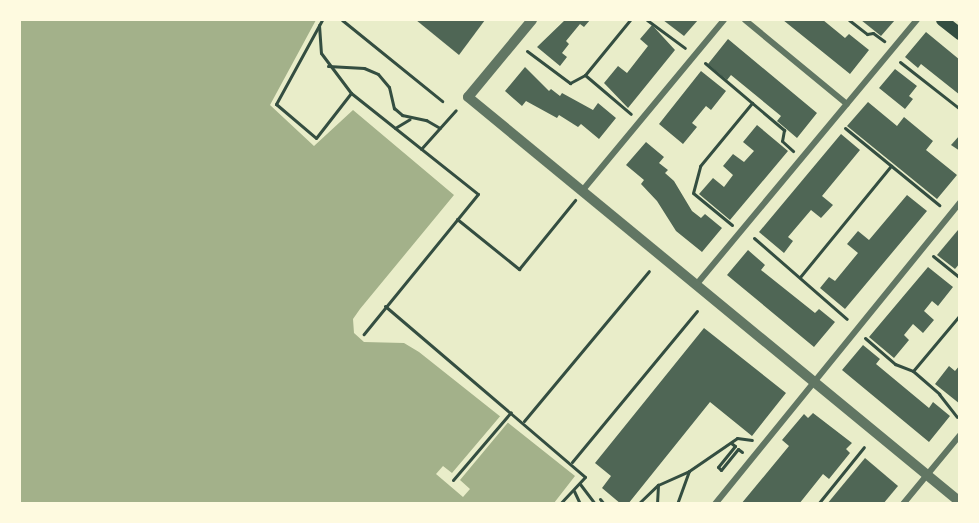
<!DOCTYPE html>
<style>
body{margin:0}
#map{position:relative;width:979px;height:523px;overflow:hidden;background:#e9edc9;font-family:Montserrat,sans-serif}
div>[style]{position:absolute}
.water>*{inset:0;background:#a3b18a}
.pier>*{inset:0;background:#e9edc9}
.building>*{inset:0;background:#4f6655}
.path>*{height:3px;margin:-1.5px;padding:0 1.5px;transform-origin:1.5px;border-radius:1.5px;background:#344e41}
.minor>*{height:6px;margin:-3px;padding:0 3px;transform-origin:3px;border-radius:3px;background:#617663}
.tertiary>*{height:10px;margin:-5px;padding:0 5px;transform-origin:5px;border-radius:5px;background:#617663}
.secondary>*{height:12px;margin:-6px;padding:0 6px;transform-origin:6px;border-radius:6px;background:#344e41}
span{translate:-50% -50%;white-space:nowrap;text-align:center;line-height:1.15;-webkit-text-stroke:4.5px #fefae0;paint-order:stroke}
.frame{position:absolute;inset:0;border:21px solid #fefae0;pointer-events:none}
</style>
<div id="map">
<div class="water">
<div style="clip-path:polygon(20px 20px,316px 20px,270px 105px,314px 146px,353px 110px,454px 195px,360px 309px,353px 319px,354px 333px,364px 342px,404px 343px,419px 352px,575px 476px,554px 503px,20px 503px)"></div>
</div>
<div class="pier">
<div style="clip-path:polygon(502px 414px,510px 420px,460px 480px,470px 489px,463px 497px,436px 474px,443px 466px,452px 473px)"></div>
</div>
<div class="building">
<div style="clip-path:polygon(416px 20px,485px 20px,459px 55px)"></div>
<div style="clip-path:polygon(565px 20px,590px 20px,584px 27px,580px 24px,566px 41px,569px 44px,562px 53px,567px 57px,560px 66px,537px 47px)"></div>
<div style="clip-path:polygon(663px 20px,698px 20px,684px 36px)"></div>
<div style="clip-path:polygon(783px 20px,823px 20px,845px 38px,849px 34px,869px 50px,850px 74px)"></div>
<div style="clip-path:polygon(861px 20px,895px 20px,881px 36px)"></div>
<div style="clip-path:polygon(652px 25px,675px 50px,628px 108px,604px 83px,618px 66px,627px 73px,648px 46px,640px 39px)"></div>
<div style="clip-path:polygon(926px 32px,960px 60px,960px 95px,921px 64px,918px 68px,905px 57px)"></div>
<div style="clip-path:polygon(728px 39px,817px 113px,797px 138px,777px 121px,781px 116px,731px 75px,727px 80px,708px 64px)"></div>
<div style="clip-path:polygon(525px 67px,549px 91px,551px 89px,560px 96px,562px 93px,593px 110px,598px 103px,616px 118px,599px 139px,581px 124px,578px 127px,559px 115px,557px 118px,526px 101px,522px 106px,505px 91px)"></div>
<div style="clip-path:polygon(895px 69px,917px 86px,909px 96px,913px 99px,905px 109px,879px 88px)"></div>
<div style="clip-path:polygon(701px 71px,726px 91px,711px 110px,706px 106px,692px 123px,697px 127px,683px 144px,659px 124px)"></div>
<div style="clip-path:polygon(868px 102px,897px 126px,904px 117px,933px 141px,926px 150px,957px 175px,937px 199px,847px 126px)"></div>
<div style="clip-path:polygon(757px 125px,788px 151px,730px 220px,699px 194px,713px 178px,724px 187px,733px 175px,723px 166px,733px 154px,744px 162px,754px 151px,743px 142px)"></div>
<div style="clip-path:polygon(841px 134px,860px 150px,822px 196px,833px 205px,821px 218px,811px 210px,788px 237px,793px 241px,784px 253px,759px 232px)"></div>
<div style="clip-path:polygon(960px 135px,960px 151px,951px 145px)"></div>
<div style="clip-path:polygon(646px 142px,664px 157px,659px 163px,668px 170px,665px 173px,674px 181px,692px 211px,701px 218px,705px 214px,722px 228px,702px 252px,676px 231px,657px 201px,641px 184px,644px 180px,626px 165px)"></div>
<div style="clip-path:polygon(907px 195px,927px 211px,845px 309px,820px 288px,829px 277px,835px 281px,858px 253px,847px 244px,858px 231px,869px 240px)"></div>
<div style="clip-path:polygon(958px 230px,960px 263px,955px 269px,937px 255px)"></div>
<div style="clip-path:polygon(748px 250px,765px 265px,761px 270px,815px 313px,819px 309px,835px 322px,814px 347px,727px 275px)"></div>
<div style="clip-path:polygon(928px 267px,953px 287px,938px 306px,932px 301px,924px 311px,934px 320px,923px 333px,913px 324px,904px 335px,909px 340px,894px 358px,869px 337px)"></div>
<div style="clip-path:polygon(704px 328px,786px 393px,752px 436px,710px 402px,628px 504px,621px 504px,602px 488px,611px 476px,595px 463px)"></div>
<div style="clip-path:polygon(863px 345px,880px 359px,876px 364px,929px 408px,933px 402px,950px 416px,929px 442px,842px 370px)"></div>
<div style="clip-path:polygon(960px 365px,960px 404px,935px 384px,949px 366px,955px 371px)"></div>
<div style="clip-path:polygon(813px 413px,852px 443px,846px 449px,850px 453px,829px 479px,823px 474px,799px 504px,741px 504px,789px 446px,782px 440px,804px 414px,808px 418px)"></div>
<div style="clip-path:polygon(865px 458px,898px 486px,883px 504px,827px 504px)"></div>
</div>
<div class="path">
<div style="left:322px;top:20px;width:96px;rotate:118.7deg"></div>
<div style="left:276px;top:104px;width:52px;rotate:40.4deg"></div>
<div style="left:316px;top:138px;width:57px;rotate:-52.1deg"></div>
<div style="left:351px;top:93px;width:162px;rotate:38.5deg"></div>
<div style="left:478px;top:194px;width:181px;rotate:129.2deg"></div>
<div style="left:342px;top:20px;width:129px;rotate:39deg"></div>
<div style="left:647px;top:20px;width:47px;rotate:36.4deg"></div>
<div style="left:849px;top:20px;width:23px;rotate:38deg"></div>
<div style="left:867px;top:34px;width:6px;rotate:-9deg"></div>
<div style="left:873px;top:33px;width:14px;rotate:36deg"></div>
<div style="left:319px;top:25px;width:28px;rotate:86deg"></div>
<div style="left:321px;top:53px;width:50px;rotate:53.1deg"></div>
<div style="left:527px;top:51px;width:54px;rotate:36.7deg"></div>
<div style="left:570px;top:83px;width:17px;rotate:-28deg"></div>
<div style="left:585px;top:75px;width:71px;rotate:-50.7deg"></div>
<div style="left:900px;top:62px;width:76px;rotate:38.1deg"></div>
<div style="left:705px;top:63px;width:104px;rotate:40.3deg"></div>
<div style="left:784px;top:130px;width:11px;rotate:100deg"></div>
<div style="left:782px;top:141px;width:15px;rotate:42deg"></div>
<div style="left:328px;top:66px;width:36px;rotate:3deg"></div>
<div style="left:364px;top:68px;width:15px;rotate:23deg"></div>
<div style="left:378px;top:74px;width:17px;rotate:50deg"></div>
<div style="left:389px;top:87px;width:22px;rotate:77deg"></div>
<div style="left:394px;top:108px;width:11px;rotate:41deg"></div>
<div style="left:402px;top:115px;width:25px;rotate:12deg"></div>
<div style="left:426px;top:120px;width:16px;rotate:30deg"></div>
<div style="left:585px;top:75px;width:60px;rotate:40.3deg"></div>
<div style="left:395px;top:128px;width:17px;rotate:-31deg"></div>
<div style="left:845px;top:128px;width:122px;rotate:39.3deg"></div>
<div style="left:421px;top:149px;width:52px;rotate:-48.1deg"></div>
<div style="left:457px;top:219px;width:80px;rotate:38.9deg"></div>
<div style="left:519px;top:269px;width:89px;rotate:-50.9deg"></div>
<div style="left:732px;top:225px;width:50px;rotate:-140.6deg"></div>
<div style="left:693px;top:193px;width:28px;rotate:-75deg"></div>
<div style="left:700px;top:166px;width:82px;rotate:-50.5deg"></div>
<div style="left:754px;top:238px;width:123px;rotate:41.1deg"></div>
<div style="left:933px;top:256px;width:35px;rotate:39deg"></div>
<div style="left:800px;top:277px;width:144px;rotate:-50.7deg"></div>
<div style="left:385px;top:306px;width:263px;rotate:40.5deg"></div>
<div style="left:585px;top:477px;width:37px;rotate:133deg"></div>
<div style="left:865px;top:338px;width:40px;rotate:41deg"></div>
<div style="left:895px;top:364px;width:19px;rotate:21deg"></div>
<div style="left:913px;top:371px;width:35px;rotate:41deg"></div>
<div style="left:939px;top:394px;width:29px;rotate:52deg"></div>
<div style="left:913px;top:371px;width:73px;rotate:-50deg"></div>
<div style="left:524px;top:421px;width:195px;rotate:-50.2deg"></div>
<div style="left:731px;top:443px;width:5px;rotate:37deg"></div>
<div style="left:735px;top:446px;width:27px;rotate:129deg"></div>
<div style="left:718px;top:467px;width:4px;rotate:45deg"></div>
<div style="left:721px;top:470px;width:27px;rotate:-51deg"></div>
<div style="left:738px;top:449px;width:5px;rotate:37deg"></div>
<div style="left:572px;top:462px;width:196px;rotate:-50.4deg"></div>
<div style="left:453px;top:480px;width:89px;rotate:-49.5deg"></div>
<div style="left:580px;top:484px;width:25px;rotate:53deg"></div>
<div style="left:574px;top:491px;width:14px;rotate:65deg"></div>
<div style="left:600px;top:499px;width:6px;rotate:51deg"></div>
<div style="left:638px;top:504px;width:28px;rotate:-44deg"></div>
<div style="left:658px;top:485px;width:34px;rotate:-24deg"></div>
<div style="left:689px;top:471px;width:58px;rotate:-34.5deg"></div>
<div style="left:737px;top:438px;width:15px;rotate:8deg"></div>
<div style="left:657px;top:504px;width:19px;rotate:-87deg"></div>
<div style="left:677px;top:504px;width:35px;rotate:-70deg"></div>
<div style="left:818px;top:504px;width:73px;rotate:-51.1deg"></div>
</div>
<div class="minor">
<div style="left:745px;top:20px;width:132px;rotate:39.5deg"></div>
<div style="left:582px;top:191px;width:222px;rotate:-50.3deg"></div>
<div style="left:696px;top:285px;width:345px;rotate:-50.2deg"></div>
<div style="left:715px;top:504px;width:389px;rotate:-50.9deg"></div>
<div style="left:903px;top:504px;width:89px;rotate:-50.4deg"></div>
</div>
<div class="tertiary">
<div style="left:532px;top:20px;width:100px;rotate:129.7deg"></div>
<div style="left:468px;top:97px;width:637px;rotate:39.46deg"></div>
</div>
<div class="secondary">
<div style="left:942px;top:20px;width:23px;rotate:38deg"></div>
</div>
<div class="frame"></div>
</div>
